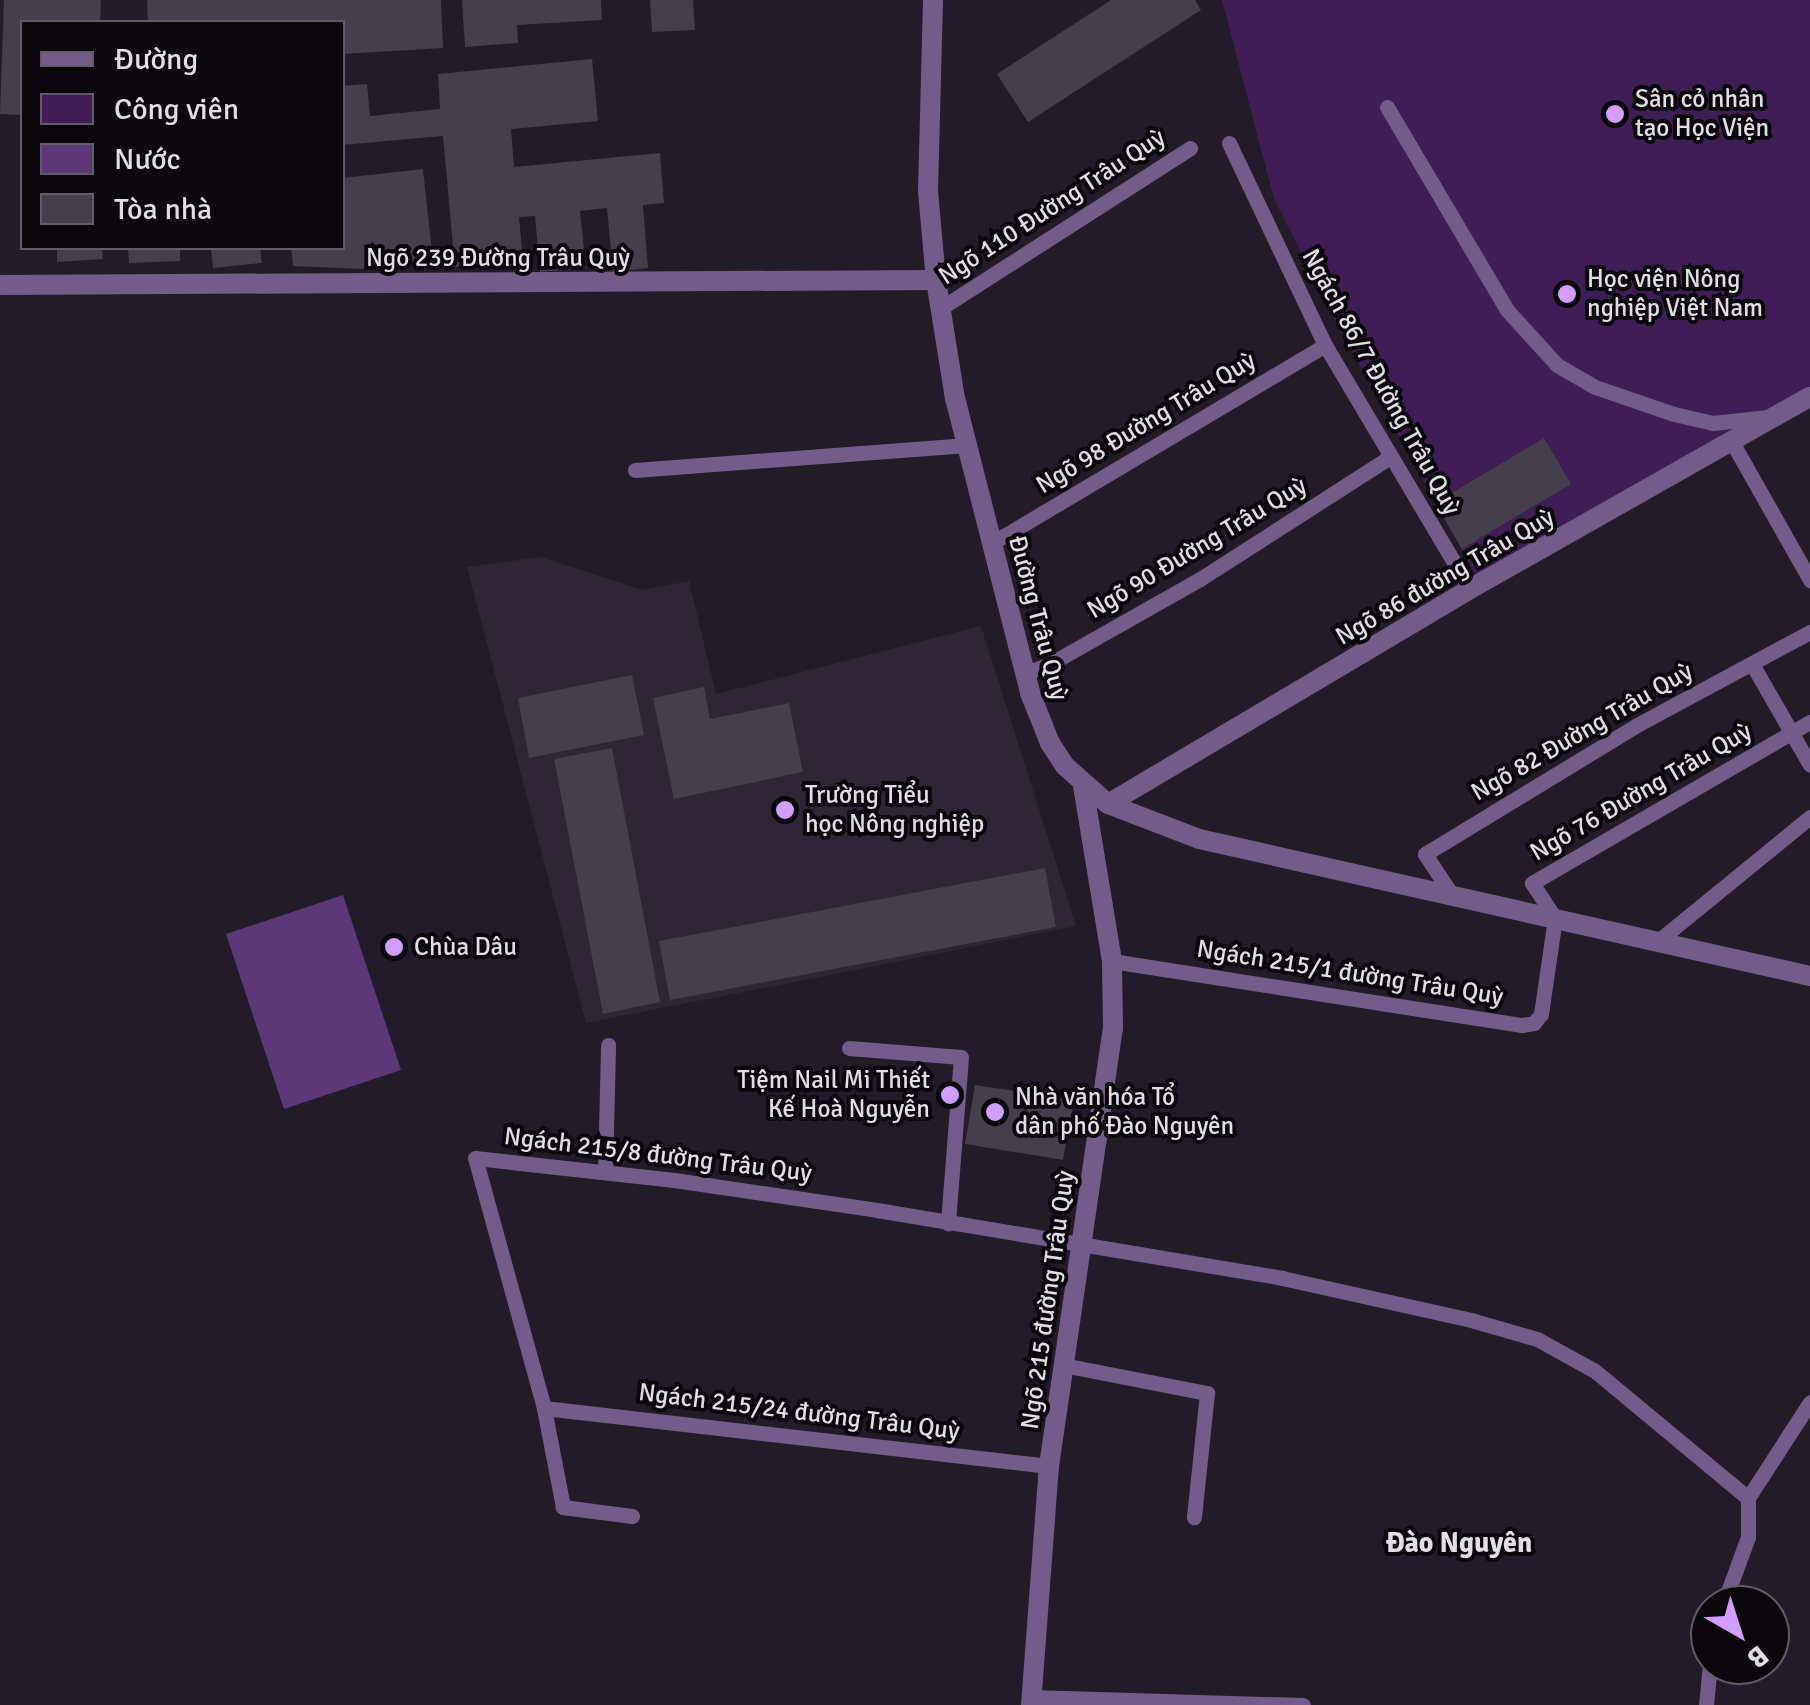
<!DOCTYPE html>
<meta charset="utf-8">
<style>
body{margin:0}
#map{position:relative;width:1810px;height:1705px;overflow:hidden;background:#221c28;font-family:Signika,sans-serif}
div>[style]{position:absolute}
.built>*{inset:0;background:#2e2536}
.green>*{inset:0;background:#3e1e55}
.water>*{inset:0;background:#5b3877}
.building>*{inset:0;background:#453e4b}
.service>*{height:15px;margin:-7.5px;padding:0 7.5px;transform-origin:7.5px;border-radius:7.5px;background:#745c8a}
.minor>*{height:20px;margin:-10px;padding:0 10px;transform-origin:10px;border-radius:10px;background:#745c8a}
.tertiary>*{height:20px;margin:-10px;padding:0 10px;transform-origin:10px;border-radius:10px;background:#745c8a}
.dots>*{width:28px;height:28px;translate:-50% -50%;box-sizing:border-box;border:5px solid #0a080d;border-radius:50%}
span{translate:-50% -50%;white-space:nowrap;text-align:center;line-height:1.15;-webkit-text-stroke:8px #0a080d;paint-order:stroke}
.poi-label{font-size:25px;color:#e2dee6}
.left{translate:0 -50%;text-align:left}
.right{translate:-100% -50%;text-align:right}
.street-label{font-size:25px;color:#e2dee6}
.neighbourhood-label{font-size:28px;color:#e2dee6;font-weight:700}
.legend{position:absolute;left:20px;top:20px;width:325px;height:230px;box-sizing:border-box;background:#0a080d;border:2px solid #605e64;margin:0;padding:12px 18px;list-style:none;font-size:30px;color:#e2dee6}
.legend li{display:flex;align-items:center;gap:20px;height:50px}
.legend b{width:50px;border:2px solid #605e64}
.north{position:absolute;left:1690px;top:1585px;width:100px;height:100px;box-sizing:border-box;background:#0a080d;border:2px solid #605e64;border-radius:50%;rotate:141deg;font-size:28px;font-weight:700;line-height:40px;text-align:center;color:#e2dee6}
.north::after{content:'';display:block;margin:auto;width:35px;height:45px;background:#d19dfe;clip-path:polygon(50% 0,100% 100%,50% 72%,0 100%)}
</style>
<div id="map">
<div class="built">
<div style="clip-path:polygon(540px 557px,643px 590px,689px 581px,716px 694px,981px 626px,1076px 926px,586px 1023px,467px 567px)"></div>
</div>
<div class="green">
<div style="clip-path:polygon(1222px 0,1810px 0,1810px 391px,1481px 584px,1341px 332px,1274px 199px)"></div>
</div>
<div class="water">
<div style="clip-path:polygon(343px 895px,401px 1070px,284px 1109px,226px 934px)"></div>
</div>
<div class="building">
<div style="clip-path:polygon(4px 0,101px 0,100px 22px,22px 22px,22px 115px,0 114px)"></div>
<div style="clip-path:polygon(147px 0,441px 0,443px 48px,342px 54px,342px 22px,148px 22px)"></div>
<div style="clip-path:polygon(462px 0,601px 0,602px 20px,517px 25px,518px 43px,465px 47px)"></div>
<div style="clip-path:polygon(650px 0,693px 0,695px 30px,652px 32px)"></div>
<div style="clip-path:polygon(1111px 0,1195px 0,1201px 10px,1028px 122px,997px 74px)"></div>
<div style="clip-path:polygon(592px 59px,598px 121px,511px 129px,514px 167px,660px 153px,664px 203px,643px 205px,648px 268px,613px 272px,607px 208px,580px 211px,586px 268px,540px 272px,535px 216px,519px 217px,522px 250px,493px 254px,494px 264px,455px 267px,443px 136px,342px 145px,342px 86px,367px 84px,370px 116px,440px 109px,438px 74px)"></div>
<div style="clip-path:polygon(423px 169px,433px 261px,365px 269px,293px 266px,291px 248px,342px 248px,342px 178px)"></div>
<div style="clip-path:polygon(57px 248px,102px 248px,103px 259px,57px 262px)"></div>
<div style="clip-path:polygon(128px 248px,180px 248px,180px 261px,129px 263px)"></div>
<div style="clip-path:polygon(211px 248px,260px 248px,262px 263px,213px 268px)"></div>
<div style="clip-path:polygon(1544px 438px,1571px 484px,1462px 549px,1435px 503px)"></div>
<div style="clip-path:polygon(632px 675px,644px 735px,529px 758px,518px 698px)"></div>
<div style="clip-path:polygon(704px 687px,710px 719px,789px 703px,803px 772px,674px 799px,653px 698px)"></div>
<div style="clip-path:polygon(612px 748px,660px 1002px,603px 1014px,554px 759px)"></div>
<div style="clip-path:polygon(1045px 868px,1056px 927px,670px 1000px,659px 941px)"></div>
<div style="clip-path:polygon(975px 1085px,1074px 1100px,1063px 1160px,965px 1144px)"></div>
</div>
<div class="service">
<div style="left:1387px;top:107px;width:236px;rotate:59.4deg"></div>
<div style="left:1507px;top:310px;width:74px;rotate:47.7deg"></div>
<div style="left:1557px;top:365px;width:44px;rotate:30.1deg"></div>
<div style="left:1595px;top:387px;width:83px;rotate:18.9deg"></div>
<div style="left:1674px;top:414px;width:40px;rotate:13deg"></div>
<div style="left:1713px;top:423px;width:55px;rotate:-6.2deg"></div>
<div style="left:1229px;top:143px;width:224px;rotate:64.6deg"></div>
<div style="left:1325px;top:345px;width:284px;rotate:59.3deg"></div>
<div style="left:941px;top:308px;width:296px;rotate:-32.7deg"></div>
<div style="left:1732px;top:442px;width:159px;rotate:60.5deg"></div>
<div style="left:635px;top:470px;width:333px;rotate:-4.3deg"></div>
<div style="left:992px;top:543px;width:387px;rotate:-30.7deg"></div>
<div style="left:1752px;top:664px;width:116px;rotate:60.1deg"></div>
<div style="left:1025px;top:673px;width:24px;rotate:-19deg"></div>
<div style="left:1048px;top:665px;width:175px;rotate:-29.5deg"></div>
<div style="left:1200px;top:579px;width:226px;rotate:-32.7deg"></div>
<div style="left:1452px;top:895px;width:49px;rotate:-123.4deg"></div>
<div style="left:1425px;top:854px;width:248px;rotate:-31.3deg"></div>
<div style="left:1637px;top:725px;width:196px;rotate:-28.3deg"></div>
<div style="left:1658px;top:941px;width:196px;rotate:-39.2deg"></div>
<div style="left:1112px;top:961px;width:415px;rotate:8.9deg"></div>
<div style="left:1522px;top:1025px;width:12px;rotate:-9deg"></div>
<div style="left:1534px;top:1023px;width:11px;rotate:-52deg"></div>
<div style="left:1541px;top:1014px;width:97px;rotate:-81.7deg"></div>
<div style="left:1555px;top:918px;width:42px;rotate:-123.3deg"></div>
<div style="left:1532px;top:883px;width:321px;rotate:-30.1deg"></div>
<div style="left:849px;top:1048px;width:112px;rotate:4.6deg"></div>
<div style="left:961px;top:1057px;width:167px;rotate:94.5deg"></div>
<div style="left:605px;top:1171px;width:126px;rotate:-88.6deg"></div>
<div style="left:1063px;top:1365px;width:147px;rotate:11deg"></div>
<div style="left:1207px;top:1393px;width:125px;rotate:96deg"></div>
<div style="left:544px;top:1408px;width:508px;rotate:6.55deg"></div>
<div style="left:632px;top:1516px;width:70px;rotate:-172.6deg"></div>
<div style="left:563px;top:1507px;width:101px;rotate:-100.9deg"></div>
<div style="left:544px;top:1408px;width:259px;rotate:-105.4deg"></div>
<div style="left:475px;top:1158px;width:200px;rotate:6.3deg"></div>
<div style="left:674px;top:1180px;width:205px;rotate:8.4deg"></div>
<div style="left:877px;top:1210px;width:411px;rotate:9.5deg"></div>
<div style="left:1282px;top:1278px;width:194px;rotate:12.5deg"></div>
<div style="left:1471px;top:1320px;width:69px;rotate:16.1deg"></div>
<div style="left:1537px;top:1339px;width:66px;rotate:28.9deg"></div>
<div style="left:1595px;top:1371px;width:199px;rotate:39.7deg"></div>
<div style="left:1723px;top:1605px;width:72px;rotate:-69.8deg"></div>
<div style="left:1748px;top:1537px;width:39px;rotate:-90deg"></div>
<div style="left:1748px;top:1498px;width:114px;rotate:-57.1deg"></div>
<div style="left:1031px;top:1697px;width:272px;rotate:1.7deg"></div>
<div style="left:1706px;top:1705px;width:41px;rotate:-84.4deg"></div>
</div>
<div class="minor">
<div style="left:0;top:285px;width:936px;rotate:-0.31deg"></div>
<div style="left:1108px;top:804px;width:421px;rotate:-30.7deg"></div>
<div style="left:1470px;top:589px;width:390px;rotate:-29.5deg"></div>
<div style="left:1031px;top:1705px;width:240px;rotate:-85.7deg"></div>
<div style="left:1049px;top:1466px;width:443px;rotate:-81.7deg"></div>
<div style="left:1113px;top:1028px;width:67px;rotate:-90.9deg"></div>
<div style="left:1112px;top:961px;width:177px;rotate:-99.4deg"></div>
</div>
<div class="tertiary">
<div style="left:933px;top:0;width:191px;rotate:91.5deg"></div>
<div style="left:928px;top:191px;width:89px;rotate:84.9deg"></div>
<div style="left:936px;top:280px;width:120px;rotate:80.9deg"></div>
<div style="left:955px;top:398px;width:304px;rotate:75.7deg"></div>
<div style="left:1030px;top:693px;width:54px;rotate:68.2deg"></div>
<div style="left:1050px;top:743px;width:27px;rotate:57deg"></div>
<div style="left:1065px;top:766px;width:57px;rotate:41.5deg"></div>
<div style="left:1108px;top:804px;width:97px;rotate:21deg"></div>
<div style="left:1199px;top:839px;width:626px;rotate:12.64deg"></div>
</div>
<div class="dots">
<div style="left:1615px;top:114px;background:#d19dfe"></div>
<div style="left:1567px;top:294px;background:#d19dfe"></div>
<div style="left:785px;top:810px;background:#d19dfe"></div>
<div style="left:394px;top:947px;background:#d19dfe"></div>
<div style="left:950px;top:1095px;background:#d19dfe"></div>
<div style="left:995px;top:1112px;background:#d19dfe"></div>
</div>
<div class="poi-label">
<span class="left" style="left:1635px;top:114px">Sân cỏ nhân<br>tạo Học Viện</span>
<span class="left" style="left:1587px;top:294px">Học viện Nông<br>nghiệp Việt Nam</span>
<span class="left" style="left:805px;top:810px">Trường Tiểu<br>học Nông nghiệp</span>
<span class="left" style="left:414px;top:947px">Chùa Dâu</span>
<span class="right" style="left:930px;top:1095px">Tiệm Nail Mi Thiết<br>Kế Hoà Nguyễn</span>
<span class="left" style="left:1015px;top:1112px">Nhà văn hóa Tổ<br>dân phố Đào Nguyên</span>
</div>
<div class="street-label">
<span style="left:1052px;top:207px;rotate:-33deg">Ngõ 110 Đường Trâu Quỳ</span>
<span style="left:498px;top:258px">Ngõ 239 Đường Trâu Quỳ</span>
<span style="left:1381px;top:382px;rotate:61deg">Ngách 86/7 Đường Trâu Quỳ</span>
<span style="left:1146px;top:423px;rotate:-31deg">Ngõ 98 Đường Trâu Quỳ</span>
<span style="left:1197px;top:548px;rotate:-31deg">Ngõ 90 Đường Trâu Quỳ</span>
<span style="left:1445px;top:577px;rotate:-30deg">Ngõ 86 đường Trâu Quỳ</span>
<span style="left:1038px;top:618px;rotate:75deg">Đường Trâu Quỳ</span>
<span style="left:1582px;top:732px;rotate:-30deg">Ngõ 82 Đường Trâu Quỳ</span>
<span style="left:1641px;top:792px;rotate:-30deg">Ngõ 76 Đường Trâu Quỳ</span>
<span style="left:1350px;top:973px;rotate:9deg">Ngách 215/1 đường Trâu Quỳ</span>
<span style="left:658px;top:1155px;rotate:7deg">Ngách 215/8 đường Trâu Quỳ</span>
<span style="left:1048px;top:1300px;rotate:-82deg">Ngõ 215 đường Trâu Quỳ</span>
<span style="left:799px;top:1412px;rotate:7deg">Ngách 215/24 đường Trâu Quỳ</span>
</div>
<div class="neighbourhood-label">
<span style="left:1459px;top:1543px">Đào Nguyên</span>
</div>
<ul class="legend">
<li><b style="height:12px;background:#745c8a"></b>Đường</li>
<li><b style="height:28px;background:#3e1e55"></b>Công viên</li>
<li><b style="height:28px;background:#5b3877"></b>Nước</li>
<li><b style="height:28px;background:#453e4b"></b>Tòa nhà</li>
</ul>
<div class="north">B</div>
</div>
